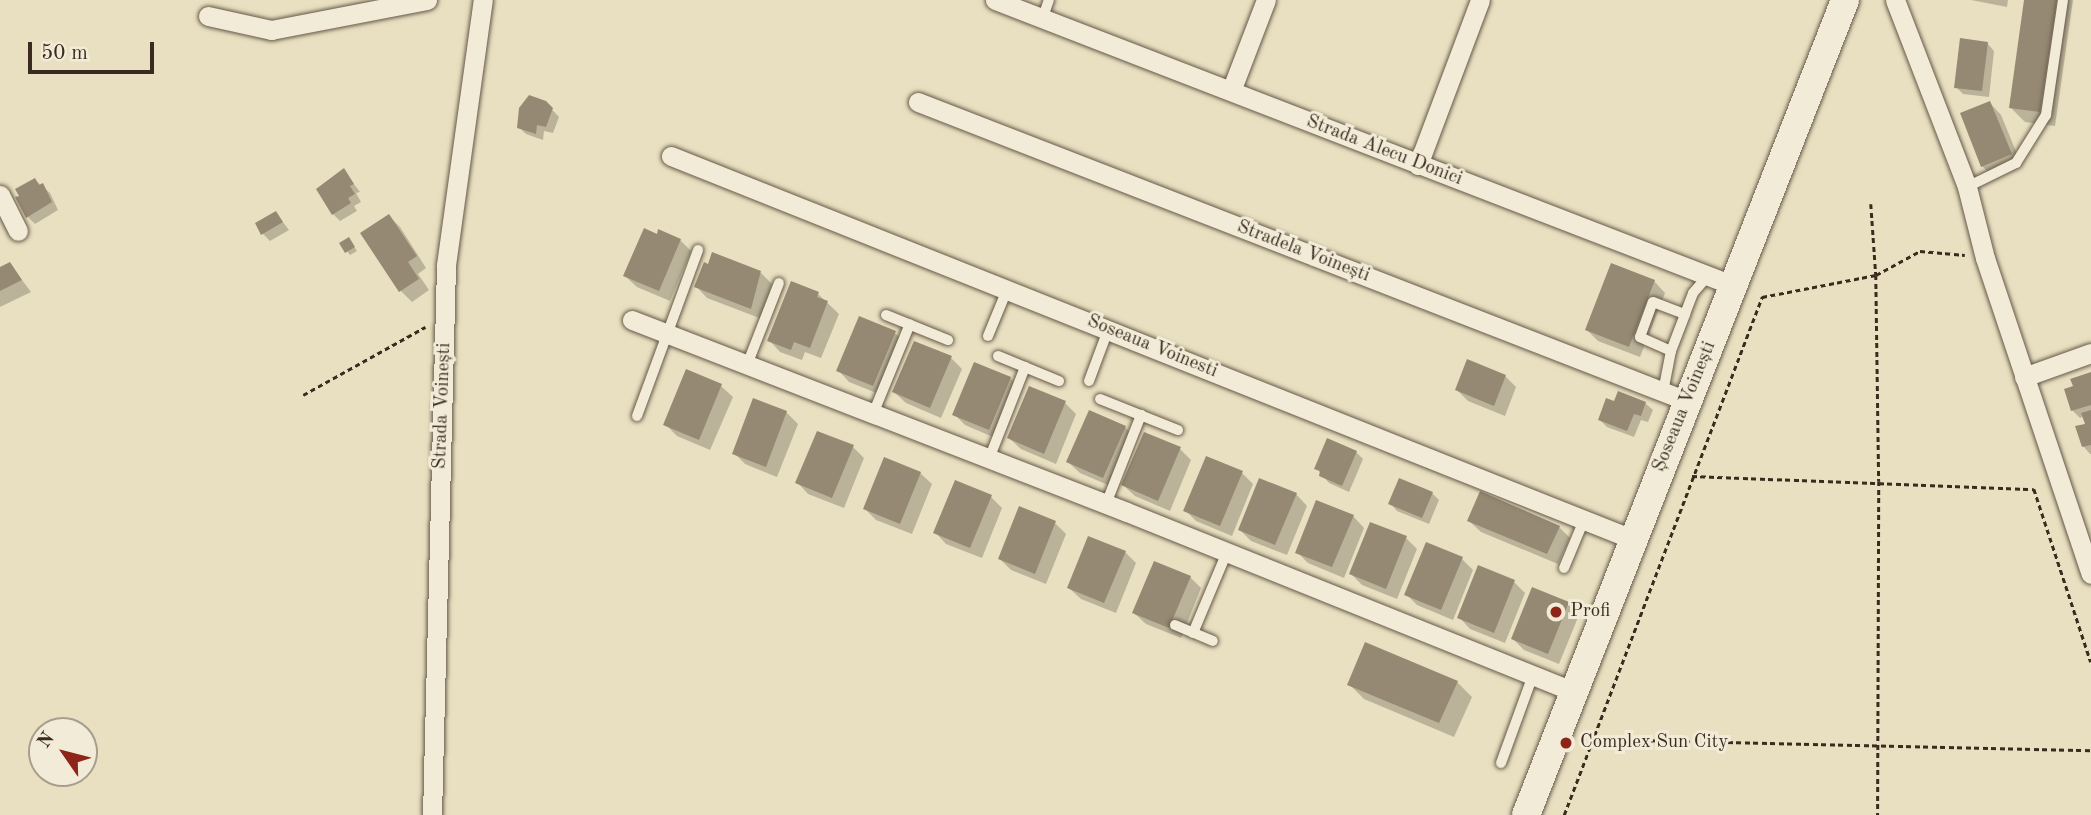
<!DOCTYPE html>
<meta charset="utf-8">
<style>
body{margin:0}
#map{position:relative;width:2091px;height:815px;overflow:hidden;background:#e9e0c1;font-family:"Old Standard TT",serif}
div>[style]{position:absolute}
.shadow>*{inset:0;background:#0003}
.building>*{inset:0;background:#958973}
.path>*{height:2.5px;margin-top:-1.25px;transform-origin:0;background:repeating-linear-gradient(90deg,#3b2b1f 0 5px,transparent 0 8.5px)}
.roads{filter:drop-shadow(0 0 2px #665848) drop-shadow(0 0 2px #665848)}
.lane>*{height:10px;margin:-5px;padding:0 5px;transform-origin:5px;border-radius:5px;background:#f1ebd7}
.street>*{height:19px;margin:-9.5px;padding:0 9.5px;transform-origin:9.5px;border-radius:9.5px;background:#f1ebd7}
.secondary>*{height:28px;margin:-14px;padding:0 14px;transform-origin:14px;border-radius:14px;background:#f1ebd7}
.dots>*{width:19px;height:19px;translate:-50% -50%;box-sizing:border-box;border:4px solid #f1ebd7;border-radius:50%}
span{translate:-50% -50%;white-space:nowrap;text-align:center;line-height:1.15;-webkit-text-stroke:6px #f1ebd7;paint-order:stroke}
.street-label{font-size:19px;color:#3b2b1f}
.poi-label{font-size:19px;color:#3b2b1f}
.left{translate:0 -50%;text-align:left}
.north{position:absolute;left:28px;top:717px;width:70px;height:70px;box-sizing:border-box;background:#f1ebd7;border:2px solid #a89e8d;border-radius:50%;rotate:305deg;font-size:19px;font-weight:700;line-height:28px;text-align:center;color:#3b2b1f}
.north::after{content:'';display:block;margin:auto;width:24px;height:32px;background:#8f2418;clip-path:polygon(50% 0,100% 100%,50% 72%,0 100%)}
.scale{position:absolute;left:28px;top:42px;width:126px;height:32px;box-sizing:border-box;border:4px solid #3b2b1f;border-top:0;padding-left:9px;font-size:21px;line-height:24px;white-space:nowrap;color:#3b2b1f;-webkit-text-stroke:5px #f1ebd7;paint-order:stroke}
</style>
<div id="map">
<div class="shadow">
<div style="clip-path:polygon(1971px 0,2008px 0,2007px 7px)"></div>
<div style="clip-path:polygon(2026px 0,2073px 0,2055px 126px,2025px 122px,2010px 107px)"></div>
<div style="clip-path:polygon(1987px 43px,1994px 51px,1989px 97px,1963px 94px,1956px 87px)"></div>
<div style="clip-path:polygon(545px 102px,559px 117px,553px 133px,544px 131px,543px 140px,526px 134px,519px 127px)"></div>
<div style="clip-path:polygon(1990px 103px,2001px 115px,2022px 166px,1993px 177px,1982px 166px)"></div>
<div style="clip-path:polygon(344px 171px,360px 192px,356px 193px,361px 202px,354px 206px,357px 211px,340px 221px,333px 214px)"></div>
<div style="clip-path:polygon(35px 180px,50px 193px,58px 210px,35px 224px,28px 217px)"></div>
<div style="clip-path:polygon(276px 213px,289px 230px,270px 241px,263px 234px)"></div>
<div style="clip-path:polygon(389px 216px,400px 227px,426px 268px,418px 274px,429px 290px,412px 302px,400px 290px)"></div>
<div style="clip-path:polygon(658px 236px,680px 240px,691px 251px,670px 301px,637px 287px,625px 276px)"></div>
<div style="clip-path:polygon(351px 242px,357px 251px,350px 255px,341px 243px)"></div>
<div style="clip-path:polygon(10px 264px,31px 292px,0 307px,0 269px)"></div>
<div style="clip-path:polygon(761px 273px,772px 284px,762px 319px,707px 298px,696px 286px)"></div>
<div style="clip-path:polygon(1654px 281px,1665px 293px,1640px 357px,1598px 341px,1587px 330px)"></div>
<div style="clip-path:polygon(818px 294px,839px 314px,821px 358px,805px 352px,802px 360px,780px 352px,769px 340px)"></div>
<div style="clip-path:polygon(895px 333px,906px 344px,884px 396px,849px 382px,838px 370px)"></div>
<div style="clip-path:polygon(951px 358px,962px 369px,941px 418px,906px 403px,894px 392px)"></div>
<div style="clip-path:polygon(687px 372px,721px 386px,733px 397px,710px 450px,677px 436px,666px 425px)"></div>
<div style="clip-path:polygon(2091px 373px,2091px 454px,2090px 454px,2083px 446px,2087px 425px,2084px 416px,2080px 418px,2072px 410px,2075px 387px)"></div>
<div style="clip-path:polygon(1505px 376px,1516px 387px,1505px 416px,1468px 401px,1457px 390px)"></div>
<div style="clip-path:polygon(1010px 378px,1021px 389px,1000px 440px,965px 425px,954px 414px)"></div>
<div style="clip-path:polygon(1065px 403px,1076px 414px,1056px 464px,1021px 449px,1009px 438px)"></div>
<div style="clip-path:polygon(1615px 403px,1645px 403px,1653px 410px,1648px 422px,1641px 420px,1634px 437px,1607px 427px,1600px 420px)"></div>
<div style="clip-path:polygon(786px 412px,798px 424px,777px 477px,745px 464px,734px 453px)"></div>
<div style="clip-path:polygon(1125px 427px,1136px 439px,1115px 488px,1080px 473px,1068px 462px)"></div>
<div style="clip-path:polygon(853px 447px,864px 458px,844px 508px,808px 494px,797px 482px)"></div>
<div style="clip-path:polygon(1180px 449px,1191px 460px,1170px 511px,1135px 496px,1123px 485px)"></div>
<div style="clip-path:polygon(1356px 452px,1363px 459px,1349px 492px,1329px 483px,1316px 468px)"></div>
<div style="clip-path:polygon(920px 473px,932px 484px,912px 534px,876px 520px,865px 509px)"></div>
<div style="clip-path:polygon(1242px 473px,1253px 484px,1232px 536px,1196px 521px,1185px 510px)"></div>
<div style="clip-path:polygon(1432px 493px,1439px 500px,1429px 524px,1397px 511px,1390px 503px)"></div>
<div style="clip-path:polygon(1296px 494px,1307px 506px,1287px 555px,1251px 541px,1240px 530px)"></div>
<div style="clip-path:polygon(991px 497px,1002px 508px,982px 558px,946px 544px,935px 532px)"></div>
<div style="clip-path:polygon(1353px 516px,1364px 528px,1344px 578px,1308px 563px,1297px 552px)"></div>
<div style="clip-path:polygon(1469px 521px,1559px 527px,1570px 538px,1558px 564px,1481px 532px)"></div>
<div style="clip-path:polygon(1055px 523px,1066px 534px,1046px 584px,1011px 570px,1000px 559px)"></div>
<div style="clip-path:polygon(1406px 538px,1417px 549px,1397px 599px,1362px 585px,1351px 574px)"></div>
<div style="clip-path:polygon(1125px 552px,1136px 563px,1116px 613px,1081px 599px,1069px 588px)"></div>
<div style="clip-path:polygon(1462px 559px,1473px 570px,1453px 620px,1417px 605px,1406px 594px)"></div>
<div style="clip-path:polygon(1190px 577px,1201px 588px,1181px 638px,1146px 624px,1134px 613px)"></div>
<div style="clip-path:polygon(1514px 582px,1525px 593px,1505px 643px,1470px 629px,1459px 617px)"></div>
<div style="clip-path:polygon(1568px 603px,1579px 615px,1559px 664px,1524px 650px,1513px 639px)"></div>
<div style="clip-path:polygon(1457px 682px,1472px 697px,1454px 737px,1364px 699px,1349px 684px)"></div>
</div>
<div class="building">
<div style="clip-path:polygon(2024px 0,2057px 0,2040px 112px,2009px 108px)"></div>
<div style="clip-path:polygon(1960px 38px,1988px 42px,1982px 91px,1954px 88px)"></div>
<div style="clip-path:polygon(529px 95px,546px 101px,553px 108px,546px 127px,537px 125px,536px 134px,517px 128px,519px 108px)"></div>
<div style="clip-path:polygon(1990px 101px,2012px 154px,1981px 167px,1960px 113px)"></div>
<div style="clip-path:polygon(344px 168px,354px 184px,350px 186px,355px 194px,348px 198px,351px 203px,332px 215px,316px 189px)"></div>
<div style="clip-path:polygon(35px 178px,39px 185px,43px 183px,52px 202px,26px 218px,15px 197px,19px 196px,15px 189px)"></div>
<div style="clip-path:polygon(276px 211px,283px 222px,261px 235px,255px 223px)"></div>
<div style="clip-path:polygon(389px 214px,417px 256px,408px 262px,419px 279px,399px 292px,360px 233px)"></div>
<div style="clip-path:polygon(644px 228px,657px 234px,658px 229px,681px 239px,659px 291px,623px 276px)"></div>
<div style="clip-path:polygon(349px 237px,355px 247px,345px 253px,339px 243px)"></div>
<div style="clip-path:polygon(712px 252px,761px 271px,751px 309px,694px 287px,704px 262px,708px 264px)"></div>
<div style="clip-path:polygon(10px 262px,22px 280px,0 291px,0 267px)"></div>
<div style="clip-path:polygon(1611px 263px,1655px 280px,1629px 347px,1585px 330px)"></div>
<div style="clip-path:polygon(791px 281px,819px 292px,817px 297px,828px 301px,810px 348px,794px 342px,791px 350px,767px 341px)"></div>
<div style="clip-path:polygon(859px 316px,896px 331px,873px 386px,836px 371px)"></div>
<div style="clip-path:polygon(914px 341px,952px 356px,930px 408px,892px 392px)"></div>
<div style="clip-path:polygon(1467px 359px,1506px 375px,1494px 406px,1455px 390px)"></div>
<div style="clip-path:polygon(974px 362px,1011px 377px,989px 430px,952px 415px)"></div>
<div style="clip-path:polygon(686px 369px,722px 384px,699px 440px,663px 425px)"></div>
<div style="clip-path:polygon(2091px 372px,2091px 405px,2071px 411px,2064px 389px,2073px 386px,2070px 379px)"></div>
<div style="clip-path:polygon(1029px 386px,1066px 401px,1044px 454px,1007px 438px)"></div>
<div style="clip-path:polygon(1618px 391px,1646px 402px,1641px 416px,1634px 414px,1627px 431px,1598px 420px,1606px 398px,1614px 401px)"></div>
<div style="clip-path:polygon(753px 398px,787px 411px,766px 467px,732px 454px)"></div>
<div style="clip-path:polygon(1089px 410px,1126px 426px,1103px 478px,1066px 462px)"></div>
<div style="clip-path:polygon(2091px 410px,2091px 445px,2082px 447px,2075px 426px,2085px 424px,2081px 413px)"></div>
<div style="clip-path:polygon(817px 431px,854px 445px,832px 498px,795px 483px)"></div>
<div style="clip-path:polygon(1144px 432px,1181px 447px,1158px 501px,1121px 485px)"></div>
<div style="clip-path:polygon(1327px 438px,1357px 451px,1342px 486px,1319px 476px,1320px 471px,1314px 469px)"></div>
<div style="clip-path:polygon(1206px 456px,1243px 471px,1220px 526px,1183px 511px)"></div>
<div style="clip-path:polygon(884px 457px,921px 472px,900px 524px,863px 509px)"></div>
<div style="clip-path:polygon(1259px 478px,1297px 493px,1275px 545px,1238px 530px)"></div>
<div style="clip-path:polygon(1399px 478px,1433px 492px,1422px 518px,1388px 504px)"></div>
<div style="clip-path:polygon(955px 480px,992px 495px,970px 548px,933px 533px)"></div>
<div style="clip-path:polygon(1480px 491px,1560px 526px,1547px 554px,1467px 521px)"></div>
<div style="clip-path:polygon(1316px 500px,1354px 515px,1332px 567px,1295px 553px)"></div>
<div style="clip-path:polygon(1019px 506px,1056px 521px,1035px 574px,998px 559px)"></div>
<div style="clip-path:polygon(1370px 522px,1407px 536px,1386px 589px,1349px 574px)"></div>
<div style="clip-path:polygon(1088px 536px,1126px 551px,1104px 603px,1067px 588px)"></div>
<div style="clip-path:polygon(1426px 542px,1463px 557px,1441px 610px,1404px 595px)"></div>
<div style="clip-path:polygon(1154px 561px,1191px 576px,1169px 628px,1132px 613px)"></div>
<div style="clip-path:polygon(1478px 565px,1515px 580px,1494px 633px,1457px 618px)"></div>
<div style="clip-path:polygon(1532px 587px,1569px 602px,1548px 654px,1511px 639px)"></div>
<div style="clip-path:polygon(1365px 642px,1458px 681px,1439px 723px,1347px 685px)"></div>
</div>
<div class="path">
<div style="left:1871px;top:204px;width:71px;rotate:86deg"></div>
<div style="left:1876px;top:275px;width:206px;rotate:89.2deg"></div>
<div style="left:1879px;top:481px;width:334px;rotate:90.2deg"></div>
<div style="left:303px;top:395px;width:140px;rotate:-29.1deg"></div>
<div style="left:1692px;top:476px;width:342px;rotate:2.2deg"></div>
<div style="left:2034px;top:489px;width:182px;rotate:71.8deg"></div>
<div style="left:1592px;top:739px;width:499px;rotate:1.3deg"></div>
<div style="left:1564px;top:815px;width:555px;rotate:-69.08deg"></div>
<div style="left:1762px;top:297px;width:116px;rotate:-10.9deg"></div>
<div style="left:1876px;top:275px;width:50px;rotate:-28.6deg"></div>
<div style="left:1920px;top:251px;width:45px;rotate:5.1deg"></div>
</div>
<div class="roads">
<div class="lane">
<div style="left:1043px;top:17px;width:18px;rotate:-71deg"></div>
<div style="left:1967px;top:187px;width:55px;rotate:-26.1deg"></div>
<div style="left:2016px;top:163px;width:57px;rotate:-58deg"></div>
<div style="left:2046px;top:115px;width:116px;rotate:-81.6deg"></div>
<div style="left:886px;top:315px;width:67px;rotate:22deg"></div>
<div style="left:988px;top:336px;width:50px;rotate:-67.6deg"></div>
<div style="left:1671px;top:351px;width:34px;rotate:-156deg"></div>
<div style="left:1640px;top:337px;width:37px;rotate:-70deg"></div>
<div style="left:1653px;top:302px;width:34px;rotate:21deg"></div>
<div style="left:998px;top:356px;width:66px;rotate:22.3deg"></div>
<div style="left:747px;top:365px;width:88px;rotate:-68.7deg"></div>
<div style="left:1089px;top:381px;width:54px;rotate:-69.6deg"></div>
<div style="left:1663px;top:392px;width:42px;rotate:-79deg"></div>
<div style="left:1671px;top:351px;width:40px;rotate:-69deg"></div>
<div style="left:1685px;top:314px;width:22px;rotate:-69deg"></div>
<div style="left:1693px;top:293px;width:23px;rotate:-49deg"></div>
<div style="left:1100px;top:399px;width:84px;rotate:21.7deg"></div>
<div style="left:873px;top:414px;width:97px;rotate:-67.7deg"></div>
<div style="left:637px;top:416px;width:177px;rotate:-69.8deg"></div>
<div style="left:989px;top:459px;width:99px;rotate:-68.6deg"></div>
<div style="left:1106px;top:504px;width:96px;rotate:-68.5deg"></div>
<div style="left:1564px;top:568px;width:52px;rotate:-67.4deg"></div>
<div style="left:1175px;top:625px;width:41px;rotate:22.8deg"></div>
<div style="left:1193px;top:633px;width:88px;rotate:-67.2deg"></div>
<div style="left:1501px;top:763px;width:94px;rotate:-70deg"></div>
</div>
<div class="street">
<div style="left:995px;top:0;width:790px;rotate:21.14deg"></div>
<div style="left:1895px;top:0;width:200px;rotate:68.9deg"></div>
<div style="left:1967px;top:187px;width:73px;rotate:75.8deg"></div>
<div style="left:1985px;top:258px;width:333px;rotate:71.5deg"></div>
<div style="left:208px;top:16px;width:65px;rotate:12.5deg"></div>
<div style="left:271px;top:30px;width:159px;rotate:-10.9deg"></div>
<div style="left:1231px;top:91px;width:97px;rotate:-69deg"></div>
<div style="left:918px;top:102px;width:825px;rotate:21.25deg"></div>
<div style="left:671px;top:156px;width:1035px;rotate:21.73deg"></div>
<div style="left:1418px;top:165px;width:176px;rotate:-69.4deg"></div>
<div style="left:0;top:195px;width:40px;rotate:63.4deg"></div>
<div style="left:632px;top:320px;width:531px;rotate:21.2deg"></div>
<div style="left:1127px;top:512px;width:482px;rotate:21.9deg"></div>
<div style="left:2024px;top:377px;width:71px;rotate:-19.7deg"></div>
<div style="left:432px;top:815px;width:550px;rotate:-88.54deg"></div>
<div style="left:446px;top:265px;width:268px;rotate:-82.1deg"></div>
</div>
<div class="secondary">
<div style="left:1526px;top:815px;width:875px;rotate:-68.62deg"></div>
</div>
</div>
<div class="dots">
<div style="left:1556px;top:612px;background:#8f2418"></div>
<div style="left:1566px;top:743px;background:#8f2418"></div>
</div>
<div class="street-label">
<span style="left:1384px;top:151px;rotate:21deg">Strada Alecu Donici</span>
<span style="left:1303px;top:252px;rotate:21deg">Stradela Voinești</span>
<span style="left:1152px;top:347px;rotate:22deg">Soseaua Voinesti</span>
<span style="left:443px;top:406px;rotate:-88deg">Strada Voinești</span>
<span style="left:1685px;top:407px;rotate:-68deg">Șoseaua Voinești</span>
</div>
<div class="poi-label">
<span class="left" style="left:1570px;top:612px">Profi</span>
<span class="left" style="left:1580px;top:743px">Complex Sun City</span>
</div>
<div class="north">N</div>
<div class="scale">50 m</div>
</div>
